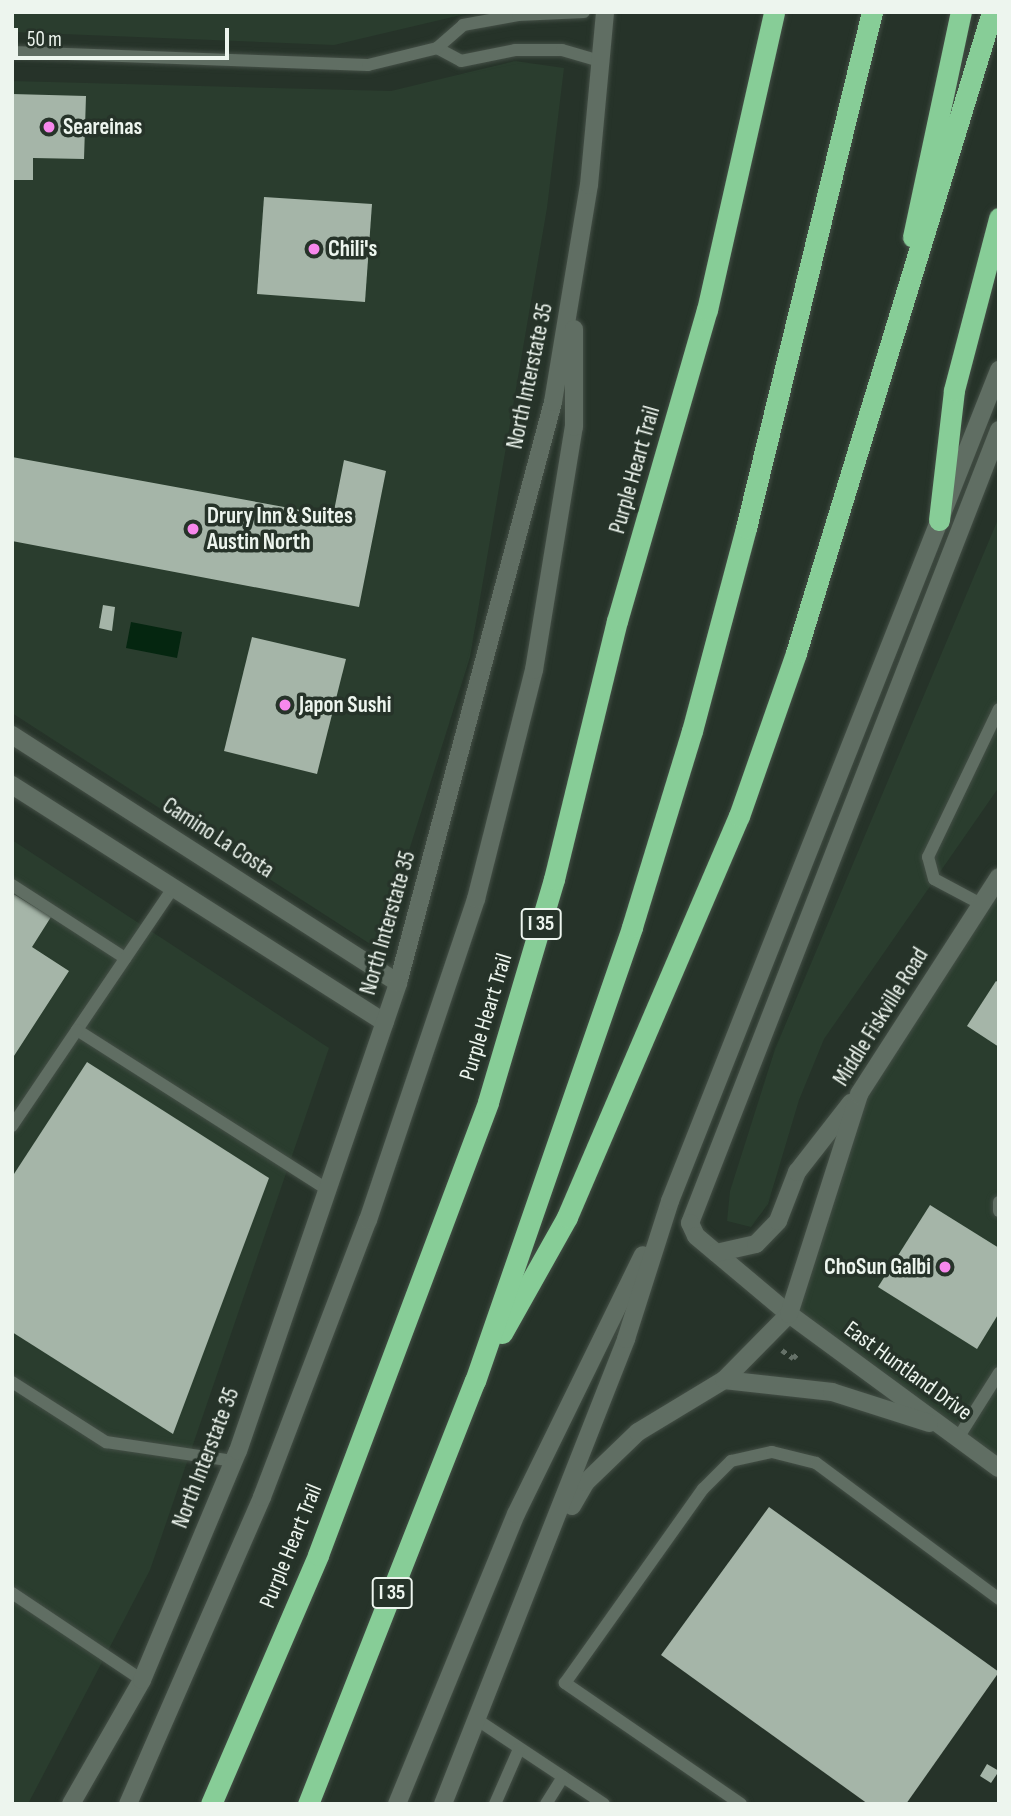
<!DOCTYPE html>
<style>
body{margin:0}
#map{position:relative;width:1011px;height:1816px;overflow:hidden;background:#263329;font-family:"Sofia Sans Condensed",sans-serif}
div>[style]{position:absolute}
.built>*{inset:0;background:#2a3d2e}
.water>*{inset:0;background:#052610}
.building>*{inset:0;background:#a5b5a8}
.path>*{height:4.5px;margin-top:-2.25px;transform-origin:0;background:repeating-linear-gradient(90deg,#657168 0 5px,transparent 0 10px)}
.roads{filter:drop-shadow(0 0 2px #444f46) drop-shadow(0 0 2px #444f46)}
.lane>*{height:12px;margin:-6px;padding:0 6px;transform-origin:6px;border-radius:6px;background:#606e63}
.secondary>*{height:18px;margin:-9px;padding:0 9px;transform-origin:9px;border-radius:9px;background:#606e63}
.highway>*{height:21px;margin:-10.5px;padding:0 10.5px;transform-origin:10.5px;border-radius:10.5px;background:#87cd97}
.dots>*{width:19px;height:19px;translate:-50% -50%;box-sizing:border-box;border:4px solid #263329;border-radius:50%}
span{translate:-50% -50%;white-space:nowrap;text-align:center;line-height:1.15;-webkit-text-stroke:7px #263329;paint-order:stroke}
.shield-label span{padding:2px 5px;background:#263329;border:2px solid;border-radius:5px;-webkit-text-stroke-width:0}
.shield-label{font-size:21px;color:#edf5ee;font-weight:700}
.poi-label{font-size:23px;color:#edf5ee;font-weight:700}
.left{translate:0 -50%;text-align:left}
.right{translate:-100% -50%;text-align:right}
.street-label{font-size:23px;color:#edf5ee}
.frame{position:absolute;inset:0;border:14px solid #edf5ee;pointer-events:none}
.scale{position:absolute;left:14px;top:28px;width:215px;height:32px;box-sizing:border-box;border:4px solid #edf5ee;border-top:0;padding-left:9px;font-size:21px;line-height:24px;white-space:nowrap;color:#edf5ee;-webkit-text-stroke:5px #263329;paint-order:stroke}
</style>
<div id="map">
<div class="built">
<div style="clip-path:polygon(12px 12px,474px 12px,334px 45px,12px 32px)"></div>
<div style="clip-path:polygon(515px 61px,564px 68px,547px 208px,470px 657px,378px 949px,12px 713px,12px 81px,391px 91px)"></div>
<div style="clip-path:polygon(999px 517px,999px 787px,824px 1039px,799px 1100px,768px 1204px,751px 1227px,727px 1221px,730px 1191px,775px 1049px)"></div>
<div style="clip-path:polygon(12px 840px,329px 1048px,150px 1570px,28px 1804px,12px 1804px)"></div>
<div style="clip-path:polygon(999px 877px,999px 1462px,789px 1314px,859px 1094px)"></div>
</div>
<div class="water">
<div style="clip-path:polygon(131px 622px,182px 632px,177px 658px,126px 648px)"></div>
</div>
<div class="building">
<div style="clip-path:polygon(12px 94px,86px 96px,84px 159px,33px 158px,33px 180px,12px 180px)"></div>
<div style="clip-path:polygon(264px 197px,372px 204px,365px 302px,257px 294px)"></div>
<div style="clip-path:polygon(12px 457px,333px 516px,344px 460px,386px 471px,359px 607px,12px 541px)"></div>
<div style="clip-path:polygon(103px 605px,115px 607px,112px 631px,99px 628px)"></div>
<div style="clip-path:polygon(252px 637px,346px 659px,317px 774px,224px 751px)"></div>
<div style="clip-path:polygon(12px 893px,51px 917px,32px 947px,69px 971px,12px 1059px)"></div>
<div style="clip-path:polygon(996px 981px,999px 983px,999px 1047px,967px 1026px)"></div>
<div style="clip-path:polygon(87px 1062px,269px 1178px,173px 1434px,12px 1332px,12px 1177px)"></div>
<div style="clip-path:polygon(930px 1205px,999px 1248px,999px 1313px,977px 1349px,878px 1287px)"></div>
<div style="clip-path:polygon(769px 1507px,999px 1672px,906px 1804px,868px 1804px,661px 1655px)"></div>
<div style="clip-path:polygon(987px 1764px,999px 1771px,991px 1783px,980px 1776px)"></div>
</div>
<div class="path">
<div style="left:782px;top:1350px;width:14px;rotate:36deg"></div>
<div style="left:793px;top:1358px;width:7px;rotate:-45deg"></div>
</div>
<div class="roads">
<div class="lane">
<div style="left:437px;top:48px;width:27px;rotate:28deg"></div>
<div style="left:461px;top:61px;width:55px;rotate:-11.5deg"></div>
<div style="left:515px;top:50px;width:47px"></div>
<div style="left:562px;top:50px;width:43px;rotate:16.3deg"></div>
<div style="left:12px;top:52px;width:356px;rotate:2.1deg"></div>
<div style="left:368px;top:65px;width:71px;rotate:-13.8deg"></div>
<div style="left:437px;top:48px;width:35px;rotate:-41deg"></div>
<div style="left:463px;top:25px;width:56px;rotate:-10.3deg"></div>
<div style="left:518px;top:15px;width:66px;rotate:-2.6deg"></div>
<div style="left:12px;top:885px;width:135px;rotate:32.9deg"></div>
<div style="left:173px;top:888px;width:171px;rotate:124.1deg"></div>
<div style="left:77px;top:1030px;width:298px;rotate:32.5deg"></div>
<div style="left:981px;top:904px;width:53px;rotate:-152deg"></div>
<div style="left:934px;top:879px;width:23px;rotate:-105deg"></div>
<div style="left:928px;top:857px;width:164px;rotate:-64.4deg"></div>
<div style="left:12px;top:1126px;width:116px;rotate:-55.9deg"></div>
<div style="left:999px;top:1202px;width:9px;rotate:90deg"></div>
<div style="left:12px;top:1382px;width:112px;rotate:32.6deg"></div>
<div style="left:106px;top:1442px;width:128px;rotate:8.5deg"></div>
<div style="left:958px;top:1438px;width:77px;rotate:-57.8deg"></div>
<div style="left:12px;top:1593px;width:156px;rotate:33.8deg"></div>
<div style="left:479px;top:1721px;width:150px;rotate:33.6deg"></div>
<div style="left:495px;top:1804px;width:60px;rotate:-66.4deg"></div>
<div style="left:546px;top:1804px;width:32px;rotate:-58deg"></div>
<div style="left:741px;top:1804px;width:214px;rotate:-145.5deg"></div>
<div style="left:565px;top:1683px;width:238px;rotate:-54.6deg"></div>
<div style="left:703px;top:1489px;width:40px;rotate:-45deg"></div>
<div style="left:731px;top:1461px;width:42px;rotate:-12.4deg"></div>
<div style="left:772px;top:1452px;width:45px;rotate:14deg"></div>
<div style="left:816px;top:1463px;width:228px;rotate:36.6deg"></div>
</div>
<div class="secondary">
<div style="left:999px;top:430px;width:851px;rotate:111.29deg"></div>
<div style="left:690px;top:1223px;width:14px;rotate:65deg"></div>
<div style="left:696px;top:1236px;width:121px;rotate:40deg"></div>
<div style="left:789px;top:1314px;width:260px;rotate:36.3deg"></div>
<div style="left:12px;top:735px;width:459px;rotate:32.7deg"></div>
<div style="left:12px;top:785px;width:442px;rotate:32.5deg"></div>
<div style="left:716px;top:1253px;width:41px;rotate:-12.7deg"></div>
<div style="left:756px;top:1244px;width:32px;rotate:-46deg"></div>
<div style="left:778px;top:1221px;width:53px;rotate:-68.8deg"></div>
<div style="left:797px;top:1172px;width:88px;rotate:-52deg"></div>
<div style="left:724px;top:1380px;width:109px;rotate:6.3deg"></div>
<div style="left:832px;top:1392px;width:102px;rotate:17.7deg"></div>
<div style="left:572px;top:1506px;width:28px;rotate:-60deg"></div>
<div style="left:586px;top:1482px;width:72px;rotate:-43.9deg"></div>
<div style="left:638px;top:1432px;width:100px;rotate:-31.2deg"></div>
<div style="left:724px;top:1380px;width:93px;rotate:-45.4deg"></div>
<div style="left:789px;top:1314px;width:231px;rotate:-72.3deg"></div>
<div style="left:859px;top:1094px;width:258px;rotate:-57.2deg"></div>
<div style="left:71px;top:1804px;width:143px;rotate:-60.2deg"></div>
<div style="left:142px;top:1680px;width:248px;rotate:-67.3deg"></div>
<div style="left:238px;top:1451px;width:495px;rotate:-71.1deg"></div>
<div style="left:398px;top:983px;width:601px;rotate:-75.06deg"></div>
<div style="left:553px;top:402px;width:220px;rotate:-80.6deg"></div>
<div style="left:589px;top:185px;width:174px;rotate:-84.7deg"></div>
<div style="left:128px;top:1804px;width:335px;rotate:-66.4deg"></div>
<div style="left:262px;top:1497px;width:297px;rotate:-69.1deg"></div>
<div style="left:368px;top:1220px;width:339px;rotate:-71.4deg"></div>
<div style="left:476px;top:899px;width:236px;rotate:-75.8deg"></div>
<div style="left:534px;top:670px;width:246px;rotate:-80.7deg"></div>
<div style="left:574px;top:427px;width:98px;rotate:-90deg"></div>
<div style="left:397px;top:1804px;width:313px;rotate:-67.7deg"></div>
<div style="left:516px;top:1514px;width:288px;rotate:-63.9deg"></div>
<div style="left:443px;top:1804px;width:500px;rotate:-68.5deg"></div>
<div style="left:626px;top:1339px;width:145px;rotate:-72.3deg"></div>
<div style="left:670px;top:1201px;width:894px;rotate:-68.4deg"></div>
</div>
<div class="highway">
<div style="left:913px;top:237px;width:230px;rotate:-78deg"></div>
<div style="left:939px;top:520px;width:131px;rotate:-83.4deg"></div>
<div style="left:954px;top:390px;width:178px;rotate:-75.3deg"></div>
<div style="left:502px;top:1333px;width:133px;rotate:-60.7deg"></div>
<div style="left:567px;top:1217px;width:436px;rotate:-66.8deg"></div>
<div style="left:739px;top:816px;width:173px;rotate:-70.7deg"></div>
<div style="left:796px;top:653px;width:670px;rotate:-73deg"></div>
<div style="left:211px;top:1804px;width:271px;rotate:-66.7deg"></div>
<div style="left:318px;top:1555px;width:484px;rotate:-69.4deg"></div>
<div style="left:488px;top:1102px;width:233px;rotate:-73.5deg"></div>
<div style="left:554px;top:879px;width:266px;rotate:-76.3deg"></div>
<div style="left:617px;top:621px;width:324px;rotate:-73.9deg"></div>
<div style="left:707px;top:310px;width:305px;rotate:-77.3deg"></div>
<div style="left:308px;top:1804px;width:455px;rotate:-68.5deg"></div>
<div style="left:475px;top:1381px;width:480px;rotate:-70.9deg"></div>
<div style="left:632px;top:927px;width:205px;rotate:-73deg"></div>
<div style="left:692px;top:731px;width:210px;rotate:-75.1deg"></div>
<div style="left:746px;top:528px;width:531px;rotate:-76.28deg"></div>
</div>
</div>
<div class="dots">
<div style="left:49px;top:127px;background:#f788ec"></div>
<div style="left:314px;top:249px;background:#f788ec"></div>
<div style="left:193px;top:529px;background:#f788ec"></div>
<div style="left:285px;top:705px;background:#f788ec"></div>
<div style="left:945px;top:1267px;background:#f788ec"></div>
</div>
<div class="shield-label">
<span style="left:541px;top:924px">I 35</span>
<span style="left:392px;top:1593px">I 35</span>
</div>
<div class="poi-label">
<span class="left" style="left:63px;top:127px">Seareinas</span>
<span class="left" style="left:328px;top:249px">Chili's</span>
<span class="left" style="left:207px;top:529px">Drury Inn &amp; Suites<br>Austin North</span>
<span class="left" style="left:299px;top:705px">Japon Sushi</span>
<span class="right" style="left:931px;top:1267px">ChoSun Galbi</span>
</div>
<div class="street-label">
<span style="left:530px;top:376px;rotate:-78deg">North Interstate 35</span>
<span style="left:635px;top:470px;rotate:-74deg">Purple Heart Trail</span>
<span style="left:218px;top:838px;rotate:33deg">Camino La Costa</span>
<span style="left:388px;top:923px;rotate:-74deg">North Interstate 35</span>
<span style="left:486px;top:1017px;rotate:-73deg">Purple Heart Trail</span>
<span style="left:881px;top:1017px;rotate:-58deg">Middle Fiskville Road</span>
<span style="left:908px;top:1371px;rotate:36deg">East Huntland Drive</span>
<span style="left:206px;top:1458px;rotate:-69deg">North Interstate 35</span>
<span style="left:291px;top:1546px;rotate:-68deg">Purple Heart Trail</span>
</div>
<div class="frame"></div>
<div class="scale">50 m</div>
</div>
